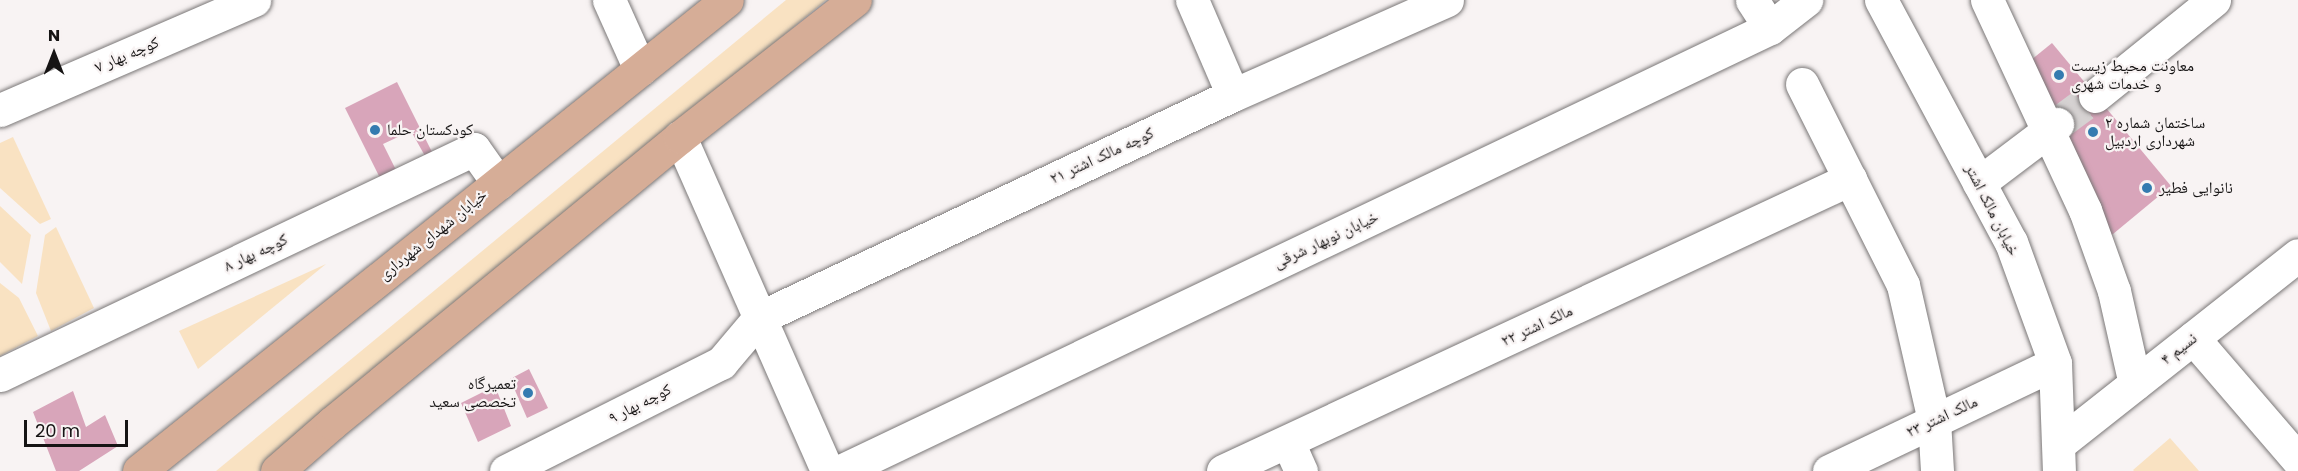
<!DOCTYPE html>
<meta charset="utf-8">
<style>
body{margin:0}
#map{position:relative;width:2298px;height:471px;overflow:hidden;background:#f8f3f3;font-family:Poppins,"Noto Naskh Arabic",sans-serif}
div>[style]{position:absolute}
.green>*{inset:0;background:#f9e2c2}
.building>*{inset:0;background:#d8a5ba}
.minor-tunnel>*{height:33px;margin-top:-16.5px;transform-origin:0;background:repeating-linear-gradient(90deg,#d6d2d2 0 33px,transparent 0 49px)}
.roads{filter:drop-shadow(0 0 2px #7a7777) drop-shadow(0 0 2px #7a7777)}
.minor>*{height:33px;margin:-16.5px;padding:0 16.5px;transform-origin:16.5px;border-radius:16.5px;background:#fff}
.major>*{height:33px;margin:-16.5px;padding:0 16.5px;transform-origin:16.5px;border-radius:16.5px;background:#d6ad97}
.dots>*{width:16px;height:16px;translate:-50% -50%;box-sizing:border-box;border:3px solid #f8f3f3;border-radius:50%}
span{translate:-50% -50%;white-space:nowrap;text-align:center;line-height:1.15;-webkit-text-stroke:4.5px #f8f3f3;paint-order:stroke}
.street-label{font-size:16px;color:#161414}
.poi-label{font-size:16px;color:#161414}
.left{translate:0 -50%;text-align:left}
.right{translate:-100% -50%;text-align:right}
.north{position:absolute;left:24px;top:24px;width:60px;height:60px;-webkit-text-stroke:4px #f8f3f3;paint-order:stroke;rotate:0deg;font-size:16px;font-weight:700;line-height:24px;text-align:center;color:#161414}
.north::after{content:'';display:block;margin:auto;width:21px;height:27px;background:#161414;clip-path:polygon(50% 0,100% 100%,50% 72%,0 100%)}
.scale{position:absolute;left:24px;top:420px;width:104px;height:27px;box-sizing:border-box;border:3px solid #161414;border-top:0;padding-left:8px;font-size:18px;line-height:21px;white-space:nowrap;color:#161414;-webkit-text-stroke:4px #f8f3f3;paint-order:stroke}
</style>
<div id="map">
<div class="green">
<div style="clip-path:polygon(786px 0,826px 0,259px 471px,216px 471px)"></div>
<div style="clip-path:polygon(13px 137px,51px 219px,40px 224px,0 188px,0 143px)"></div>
<div style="clip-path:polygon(0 206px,31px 235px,22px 284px,0 262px)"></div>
<div style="clip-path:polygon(56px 227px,94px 308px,51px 331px,36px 293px,45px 235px)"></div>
<div style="clip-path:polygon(326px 264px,198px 369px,179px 331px)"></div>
<div style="clip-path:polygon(0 283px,19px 298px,38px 336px,0 356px)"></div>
<div style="clip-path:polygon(2170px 438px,2199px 471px,2134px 471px,2133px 470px)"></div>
</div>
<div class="building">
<div style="clip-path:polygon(2052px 43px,2171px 186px,2107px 239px,2031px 60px)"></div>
<div style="clip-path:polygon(397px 82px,432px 152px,425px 156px,411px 131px,383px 144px,397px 172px,381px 180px,345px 108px)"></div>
<div style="clip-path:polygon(529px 369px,548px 408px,527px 418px,510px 379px)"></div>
<div style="clip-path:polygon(495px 386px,511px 426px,478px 442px,461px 403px)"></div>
<div style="clip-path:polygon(73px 391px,86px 427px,105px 415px,118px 446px,79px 471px,56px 471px,33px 412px)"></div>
</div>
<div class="minor-tunnel">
<div style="left:2057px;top:124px;width:47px;rotate:-36.4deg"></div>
</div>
<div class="roads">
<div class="minor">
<div style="left:609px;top:0;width:76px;rotate:65.8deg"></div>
<div style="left:1192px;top:0;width:103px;rotate:66.7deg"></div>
<div style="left:1752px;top:0;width:33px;rotate:57deg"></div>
<div style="left:1881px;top:0;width:275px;rotate:61.8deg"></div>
<div style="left:2011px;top:242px;width:129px;rotate:70deg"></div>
<div style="left:2055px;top:363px;width:108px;rotate:87.9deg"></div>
<div style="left:1987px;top:0;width:232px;rotate:65deg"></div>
<div style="left:2085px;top:210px;width:86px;rotate:70.3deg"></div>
<div style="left:2114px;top:291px;width:95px;rotate:77.3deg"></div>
<div style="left:1802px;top:84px;width:225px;rotate:63.3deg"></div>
<div style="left:1903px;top:285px;width:139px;rotate:77.1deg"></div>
<div style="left:1934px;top:420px;width:51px;rotate:86.6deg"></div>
<div style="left:2095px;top:96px;width:153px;rotate:-38.9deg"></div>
<div style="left:0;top:110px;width:277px;rotate:-23.4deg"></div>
<div style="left:680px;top:137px;width:365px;rotate:66.2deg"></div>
<div style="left:1979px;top:183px;width:98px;rotate:-37.1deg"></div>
<div style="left:2193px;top:338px;width:161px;rotate:49.3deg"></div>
<div style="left:0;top:375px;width:525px;rotate:-25.49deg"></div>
<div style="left:474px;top:149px;width:42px;rotate:54.8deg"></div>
<div style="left:1288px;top:442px;width:32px;rotate:66deg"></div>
<div style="left:2060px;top:443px;width:303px;rotate:-38.3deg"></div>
<div style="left:506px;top:471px;width:241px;rotate:-26.7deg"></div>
<div style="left:721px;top:363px;width:59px;rotate:-49.8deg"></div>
<div style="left:759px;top:318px;width:524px;rotate:-25.2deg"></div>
<div style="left:1233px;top:95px;width:234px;rotate:-23.9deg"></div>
<div style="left:841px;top:471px;width:1029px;rotate:-25.49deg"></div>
<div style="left:1770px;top:28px;width:46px;rotate:-37.9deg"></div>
<div style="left:1223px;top:471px;width:692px;rotate:-24.97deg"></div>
<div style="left:1829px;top:471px;width:250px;rotate:-25.5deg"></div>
</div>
<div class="major">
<div style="left:139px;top:471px;width:753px;rotate:-38.7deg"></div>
<div style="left:277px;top:471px;width:73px;rotate:-41.1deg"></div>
<div style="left:332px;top:423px;width:450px;rotate:-39.4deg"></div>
<div style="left:680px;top:137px;width:222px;rotate:-38.1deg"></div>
</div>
</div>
<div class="dots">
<div style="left:2059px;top:75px;background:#347bb0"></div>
<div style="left:375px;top:130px;background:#347bb0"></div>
<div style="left:2093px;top:132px;background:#347bb0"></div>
<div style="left:2147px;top:188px;background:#347bb0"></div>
<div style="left:528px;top:393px;background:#347bb0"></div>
</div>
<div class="street-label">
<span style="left:127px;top:55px;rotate:-23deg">کوچه بهار ۷</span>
<span style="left:1102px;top:156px;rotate:-25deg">کوچه مالک اشتر ۲۱</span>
<span style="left:1992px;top:210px;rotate:63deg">خیابان مالک اشتر</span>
<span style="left:433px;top:235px;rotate:-39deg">خیابان شهدای شهرداری</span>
<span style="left:1326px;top:240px;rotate:-25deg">خیابان نوبهار شرقی</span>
<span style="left:256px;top:253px;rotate:-25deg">کوچه بهار ۸</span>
<span style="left:1537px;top:326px;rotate:-25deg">مالک اشتر ۲۲</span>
<span style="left:2179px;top:349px;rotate:-38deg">نسیم ۴</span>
<span style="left:640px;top:404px;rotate:-27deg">کوچه بهار ۹</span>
<span style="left:1942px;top:417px;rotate:-25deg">مالک اشتر ۲۳</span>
</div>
<div class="poi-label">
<span class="left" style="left:2071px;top:75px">معاونت محیط زیست<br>و خدمات شهری</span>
<span class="left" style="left:2105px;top:132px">ساختمان شماره ۲<br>شهرداری اردبیل</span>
<span class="left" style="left:387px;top:130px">کودکستان حلما</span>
<span class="left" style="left:2159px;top:188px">نانوایی فطیر</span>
<span class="right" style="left:516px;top:393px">تعمیرگاه<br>تخصصی سعید</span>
</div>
<div class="north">N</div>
<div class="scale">20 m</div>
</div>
